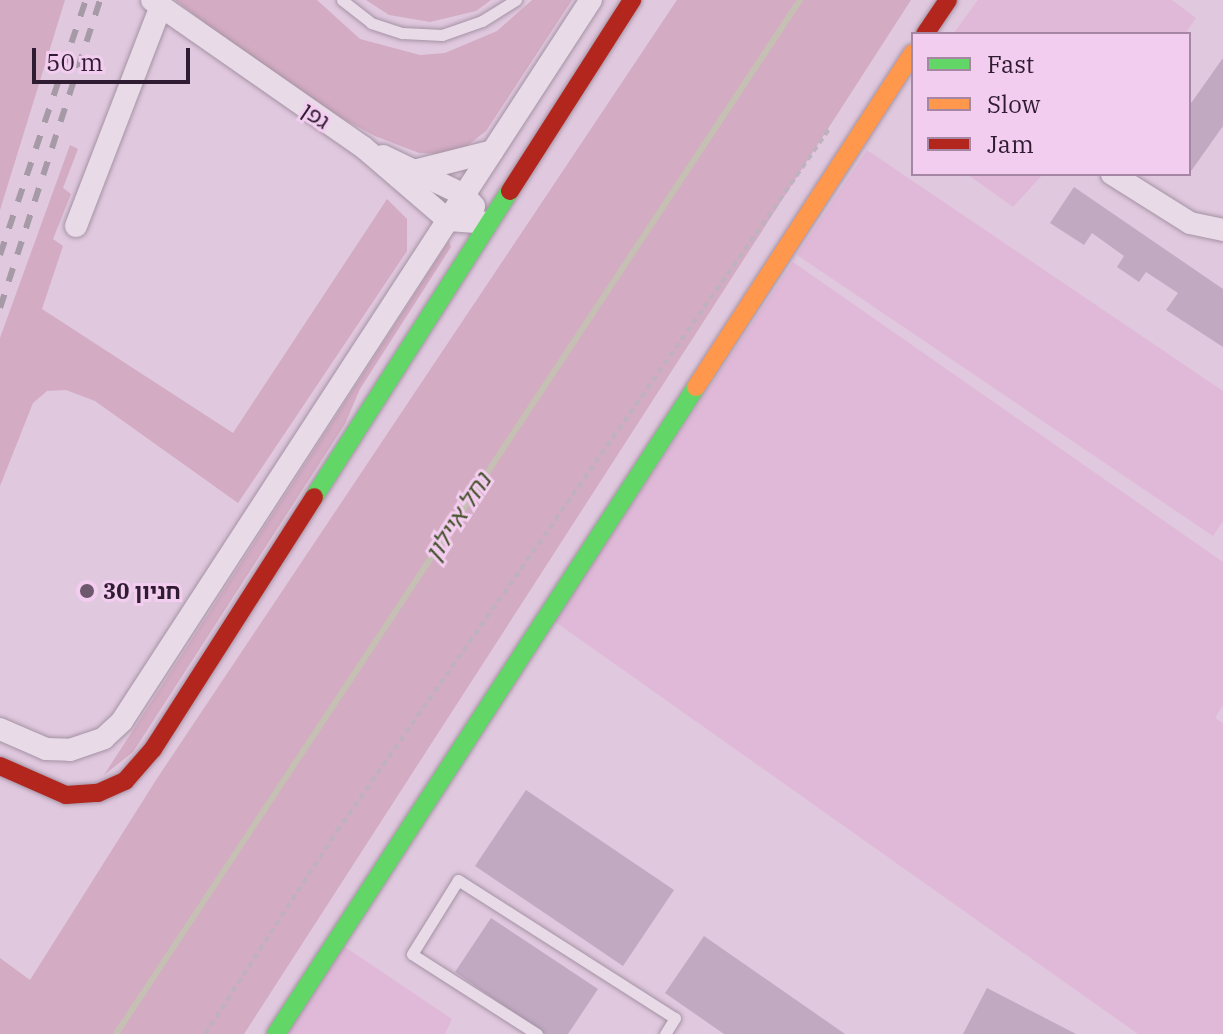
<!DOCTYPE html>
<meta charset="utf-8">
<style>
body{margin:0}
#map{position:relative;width:1223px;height:1034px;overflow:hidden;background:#e0c8de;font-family:"IBM Plex Serif","Noto Sans Hebrew",serif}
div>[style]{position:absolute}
.farmland>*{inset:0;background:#e0b9d8}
.green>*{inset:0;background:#d3abc2}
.stream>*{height:6px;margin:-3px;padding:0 3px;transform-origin:3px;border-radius:3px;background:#c5c0b3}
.building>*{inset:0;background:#c1a9c2}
.path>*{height:4px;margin-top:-2px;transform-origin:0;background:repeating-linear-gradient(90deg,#c0b1bf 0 6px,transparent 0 10px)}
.roads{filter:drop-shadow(0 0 2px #a492a4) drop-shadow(0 0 2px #a492a4)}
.lane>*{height:11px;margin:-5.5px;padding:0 5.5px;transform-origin:5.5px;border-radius:5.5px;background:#e8dae7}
.street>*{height:22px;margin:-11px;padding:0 11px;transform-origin:11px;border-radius:11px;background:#e8dae7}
.fast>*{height:18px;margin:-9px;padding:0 9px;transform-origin:9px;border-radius:9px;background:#63d668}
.slow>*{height:18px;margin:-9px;padding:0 9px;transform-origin:9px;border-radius:9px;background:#ff974d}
.jam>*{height:18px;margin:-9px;padding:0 9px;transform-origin:9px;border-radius:9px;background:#b3261e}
.rail>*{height:6px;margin-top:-3px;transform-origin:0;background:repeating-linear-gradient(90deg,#a79aa7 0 14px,transparent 0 28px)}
.dots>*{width:22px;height:22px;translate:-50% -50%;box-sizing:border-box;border:4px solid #f3cdef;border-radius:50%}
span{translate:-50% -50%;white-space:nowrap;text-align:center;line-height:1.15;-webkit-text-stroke:6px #f3cdef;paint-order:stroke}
.street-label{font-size:22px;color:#301c32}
.poi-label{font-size:22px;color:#301c32;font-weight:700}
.left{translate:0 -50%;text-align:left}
.water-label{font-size:24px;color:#45512b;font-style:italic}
.legend{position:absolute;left:911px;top:32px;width:280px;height:144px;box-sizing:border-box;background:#f3cdef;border:2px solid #a586a3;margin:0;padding:10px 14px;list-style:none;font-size:24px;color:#301c32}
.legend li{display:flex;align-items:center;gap:16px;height:40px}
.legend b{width:40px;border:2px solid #a586a3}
.scale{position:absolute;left:32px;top:48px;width:158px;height:36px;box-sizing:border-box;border:4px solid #301c32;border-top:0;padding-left:10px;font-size:24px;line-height:28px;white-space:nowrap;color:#301c32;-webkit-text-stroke:6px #f3cdef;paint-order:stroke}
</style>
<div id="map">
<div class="farmland">
<div style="clip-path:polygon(978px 0,1172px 0,1196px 18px,1185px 34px,953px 34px)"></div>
<div style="clip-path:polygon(867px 150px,1223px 391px,1223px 521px,1213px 536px,797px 255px)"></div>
<div style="clip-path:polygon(967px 174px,1043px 174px,1013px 207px)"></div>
<div style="clip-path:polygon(793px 262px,1223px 562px,1223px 705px,1215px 718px,1223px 723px,1223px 1034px,1138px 1034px,554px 621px)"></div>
<div style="clip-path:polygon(342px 945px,452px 1019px,445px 1034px,286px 1034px)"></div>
</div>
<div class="green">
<div style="clip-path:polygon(0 0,65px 0,0 210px)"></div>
<div style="clip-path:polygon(175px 0,317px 0,360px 39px,420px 55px,445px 53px,497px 31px,532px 0,572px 0,486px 131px,468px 145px,442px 154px,419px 153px,375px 136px,299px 95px)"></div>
<div style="clip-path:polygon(366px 0,491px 0,476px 11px,430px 22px,389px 15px)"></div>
<div style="clip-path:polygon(677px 0,911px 0,244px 1034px,0 1034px,0 958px,30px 980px,156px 780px)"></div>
<div style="clip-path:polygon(70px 145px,78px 149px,63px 188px,71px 194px,53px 239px,63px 246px,42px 309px,233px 433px,387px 199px,407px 219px,407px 251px,238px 503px,95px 401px,66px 390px,47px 391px,33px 403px,0 486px,0 338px)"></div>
<div style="clip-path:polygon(449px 241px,451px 247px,360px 389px,345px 424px,133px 752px,104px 775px)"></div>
</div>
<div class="stream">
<div style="left:116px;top:1034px;width:1240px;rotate:-56.52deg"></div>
</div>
<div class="building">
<div style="clip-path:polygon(1223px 58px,1223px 126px,1189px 174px,1189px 106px)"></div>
<div style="clip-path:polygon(1074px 187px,1223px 289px,1223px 347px,1166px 310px,1178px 293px,1146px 272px,1139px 282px,1117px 267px,1124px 256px,1092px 233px,1084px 245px,1050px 223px)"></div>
<div style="clip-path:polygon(526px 790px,674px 890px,623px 966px,475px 866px)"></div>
<div style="clip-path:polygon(491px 918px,598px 989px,568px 1034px,545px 1034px,455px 972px)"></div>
<div style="clip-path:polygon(704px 936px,845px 1034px,724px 1034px,665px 993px)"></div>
<div style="clip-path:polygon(987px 988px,1076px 1034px,963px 1034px)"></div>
</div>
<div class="path">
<div style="left:205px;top:1034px;width:242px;rotate:-57deg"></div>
<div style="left:337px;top:831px;width:859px;rotate:-54.96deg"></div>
</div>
<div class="roads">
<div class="lane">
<div style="left:342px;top:0;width:37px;rotate:38deg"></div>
<div style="left:371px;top:23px;width:33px;rotate:18deg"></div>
<div style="left:402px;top:33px;width:40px;rotate:2.9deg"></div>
<div style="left:442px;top:35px;width:42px;rotate:-19.3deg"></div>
<div style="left:482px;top:21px;width:40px;rotate:-32deg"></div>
<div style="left:537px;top:1034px;width:148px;rotate:-147.4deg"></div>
<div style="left:412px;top:954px;width:87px;rotate:-58.1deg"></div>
<div style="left:458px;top:880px;width:257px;rotate:32.5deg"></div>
<div style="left:675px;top:1018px;width:19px;rotate:122deg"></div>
</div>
<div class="street">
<div style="left:152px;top:0;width:257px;rotate:34.9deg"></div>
<div style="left:363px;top:147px;width:112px;rotate:40.7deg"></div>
<div style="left:448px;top:220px;width:39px;rotate:4deg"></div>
<div style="left:383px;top:156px;width:90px;rotate:25.7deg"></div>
<div style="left:464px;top:195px;width:15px;rotate:48deg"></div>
<div style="left:414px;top:171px;width:81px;rotate:-14.2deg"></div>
<div style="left:1112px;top:174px;width:92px;rotate:32.1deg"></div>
<div style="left:1190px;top:223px;width:34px;rotate:12deg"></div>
<div style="left:76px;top:226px;width:234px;rotate:-68.9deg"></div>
<div style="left:0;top:729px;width:50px;rotate:23.5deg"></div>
<div style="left:46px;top:749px;width:24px;rotate:2deg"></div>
<div style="left:70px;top:750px;width:36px;rotate:-19deg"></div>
<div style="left:104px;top:738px;width:25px;rotate:-43deg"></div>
<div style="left:122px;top:721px;width:860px;rotate:-56.96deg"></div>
</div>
<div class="fast">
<div style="left:314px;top:497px;width:363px;rotate:-57.4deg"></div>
<div style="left:276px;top:1034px;width:771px;rotate:-57.01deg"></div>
</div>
<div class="slow">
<div style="left:696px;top:387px;width:398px;rotate:-57deg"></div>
</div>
<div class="jam">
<div style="left:925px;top:34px;width:41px;rotate:-55.9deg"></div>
<div style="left:510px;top:191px;width:227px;rotate:-57.4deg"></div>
<div style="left:0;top:766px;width:72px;rotate:23.7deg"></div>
<div style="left:66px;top:795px;width:32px;rotate:-4deg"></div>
<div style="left:98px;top:793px;width:30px;rotate:-24deg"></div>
<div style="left:125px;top:781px;width:43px;rotate:-48.8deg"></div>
<div style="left:153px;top:749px;width:299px;rotate:-57.4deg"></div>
</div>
</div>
<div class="rail">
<div style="left:0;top:255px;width:269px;rotate:-71.4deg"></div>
<div style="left:0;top:308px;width:324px;rotate:-72deg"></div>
</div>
<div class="dots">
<div style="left:87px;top:591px;background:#6e586e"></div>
</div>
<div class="street-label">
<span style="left:316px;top:115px;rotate:34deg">גפן</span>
</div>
<div class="poi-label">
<span class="left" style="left:103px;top:591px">חניון 30</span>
</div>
<div class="water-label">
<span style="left:458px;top:517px;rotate:-57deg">נחל איילון</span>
</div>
<ul class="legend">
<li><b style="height:10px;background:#63d668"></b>Fast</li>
<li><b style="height:10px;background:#ff974d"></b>Slow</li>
<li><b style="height:10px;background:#b3261e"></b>Jam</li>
</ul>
<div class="scale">50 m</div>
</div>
